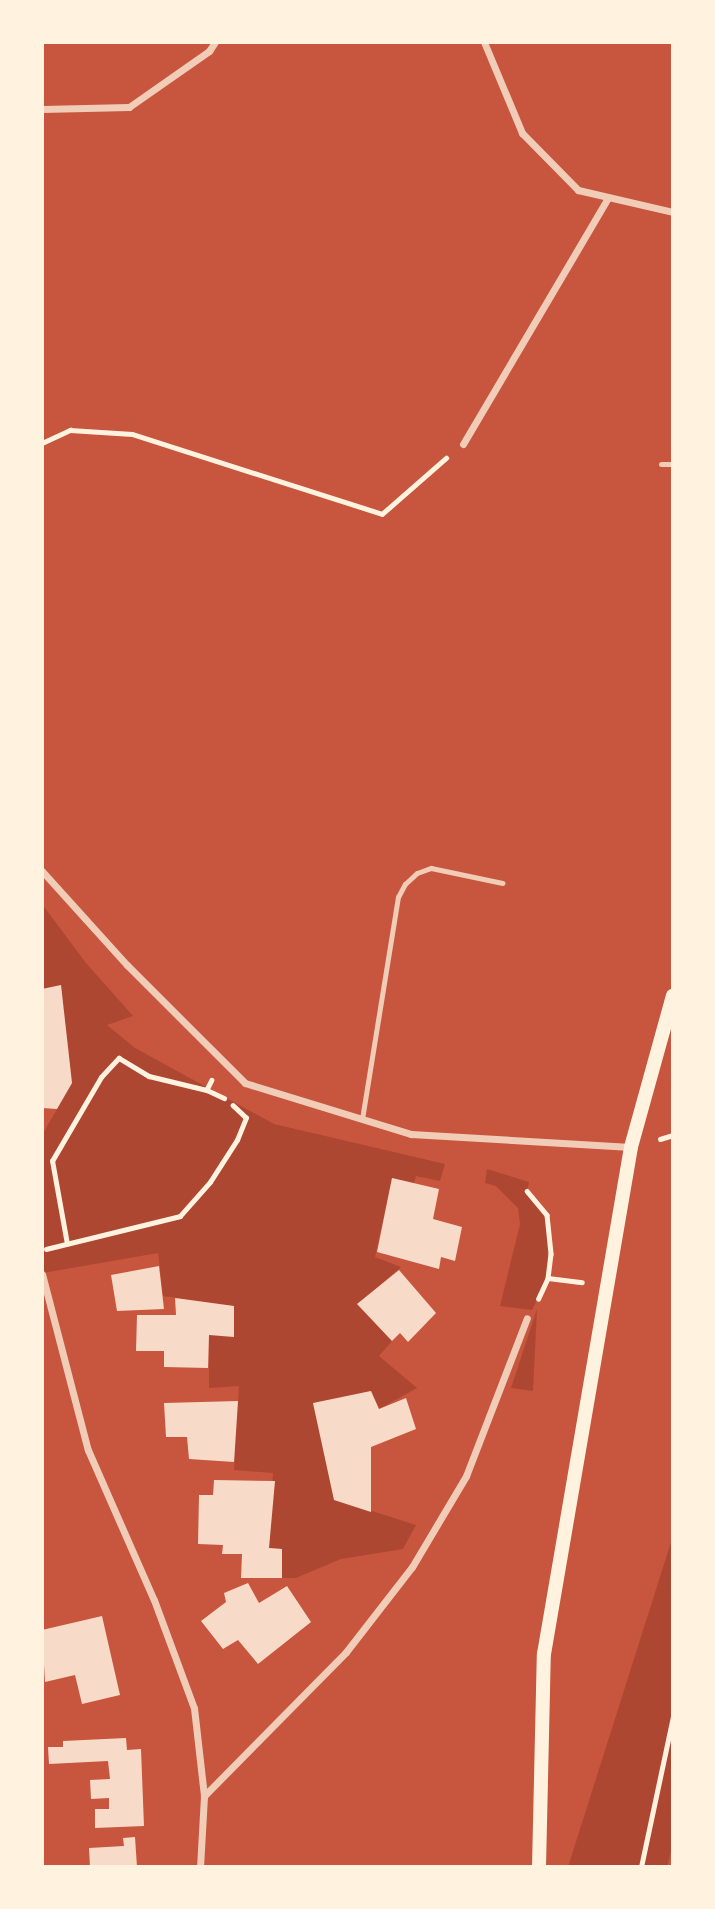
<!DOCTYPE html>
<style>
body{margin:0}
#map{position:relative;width:715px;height:1909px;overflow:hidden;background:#c8553d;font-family:Quicksand,sans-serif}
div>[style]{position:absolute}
.green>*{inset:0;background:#ae4732}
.building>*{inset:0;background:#f7dbc8}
.path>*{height:4.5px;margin:-2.25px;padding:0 2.25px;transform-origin:2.25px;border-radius:2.25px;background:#fff3e0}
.service>*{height:5px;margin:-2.5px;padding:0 2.5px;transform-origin:2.5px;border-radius:2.5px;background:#f1ccb7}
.minor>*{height:7px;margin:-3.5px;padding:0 3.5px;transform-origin:3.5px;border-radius:3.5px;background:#f1ccb7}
.secondary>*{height:14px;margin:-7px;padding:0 7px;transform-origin:7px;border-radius:7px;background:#fff3e0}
span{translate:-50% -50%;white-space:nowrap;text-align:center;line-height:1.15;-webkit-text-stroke:5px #fff3e0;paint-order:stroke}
.frame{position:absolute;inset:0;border:44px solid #fff3e0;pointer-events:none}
</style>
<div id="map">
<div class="green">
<div style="clip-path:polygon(42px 904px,86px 963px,133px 1016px,107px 1025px,135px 1048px,274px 1124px,445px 1164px,440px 1181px,416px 1176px,414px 1183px,392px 1178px,375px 1257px,401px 1267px,358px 1304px,392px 1341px,379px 1356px,417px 1388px,379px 1409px,370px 1391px,313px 1404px,334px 1499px,416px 1525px,403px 1549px,341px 1559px,296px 1578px,282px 1578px,282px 1549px,269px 1548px,273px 1473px,234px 1470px,239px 1386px,209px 1388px,209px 1335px,234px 1306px,163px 1296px,158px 1253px,43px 1273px,42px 1135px,72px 1083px,61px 986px,42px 989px)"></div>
<div style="clip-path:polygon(487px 1169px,529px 1182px,527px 1191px,547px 1215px,548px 1278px,532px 1310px,500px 1306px,520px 1224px,518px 1208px,496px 1186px,485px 1183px)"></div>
<div style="clip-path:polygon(537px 1309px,533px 1391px,511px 1388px)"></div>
<div style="clip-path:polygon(673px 1536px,673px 1843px,667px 1867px,568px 1867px)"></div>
</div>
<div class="building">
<div style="clip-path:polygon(61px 985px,72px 1083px,57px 1109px,42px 1108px,42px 989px)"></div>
<div style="clip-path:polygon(392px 1178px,439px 1189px,433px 1219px,462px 1227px,455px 1261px,441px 1257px,439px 1269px,377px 1252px)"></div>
<div style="clip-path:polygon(159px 1266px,164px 1309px,117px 1311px,111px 1275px)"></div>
<div style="clip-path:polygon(399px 1270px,436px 1313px,408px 1342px,400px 1333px,392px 1341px,357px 1304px)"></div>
<div style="clip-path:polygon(175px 1298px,234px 1306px,234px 1337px,209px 1335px,208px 1368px,164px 1367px,164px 1351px,136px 1351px,137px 1315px,176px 1315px)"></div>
<div style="clip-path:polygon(371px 1391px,379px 1409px,406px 1398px,416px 1429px,371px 1447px,371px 1512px,334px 1500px,313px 1403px)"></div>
<div style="clip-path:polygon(238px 1401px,234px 1462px,189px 1459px,187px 1437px,166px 1437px,164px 1403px)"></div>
<div style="clip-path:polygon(214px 1480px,275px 1481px,269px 1548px,282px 1549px,282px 1578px,241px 1578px,242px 1554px,222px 1554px,223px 1545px,198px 1544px,199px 1495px,213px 1495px)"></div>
<div style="clip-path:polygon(248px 1583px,259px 1603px,287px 1586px,311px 1622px,258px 1664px,238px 1640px,223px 1649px,201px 1621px,226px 1602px,224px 1593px)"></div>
<div style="clip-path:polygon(102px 1616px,120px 1695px,82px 1704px,75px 1675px,45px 1682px,42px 1630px)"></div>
<div style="clip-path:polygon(126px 1738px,127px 1750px,141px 1749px,144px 1826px,95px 1828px,95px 1809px,109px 1809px,109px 1798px,91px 1799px,90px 1780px,110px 1779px,108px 1761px,49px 1764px,48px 1747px,63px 1747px,63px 1741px)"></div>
<div style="clip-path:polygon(135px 1837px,137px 1867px,90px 1867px,89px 1848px,124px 1846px,123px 1838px)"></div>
</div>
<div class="path">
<div style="left:42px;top:443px;width:31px;rotate:-25deg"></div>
<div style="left:70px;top:430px;width:62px;rotate:3.7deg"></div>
<div style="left:132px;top:434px;width:262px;rotate:17.7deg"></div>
<div style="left:382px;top:514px;width:85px;rotate:-41.2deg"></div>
<div style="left:212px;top:1080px;width:11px;rotate:117deg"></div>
<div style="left:207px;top:1090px;width:19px;rotate:25deg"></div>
<div style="left:660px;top:1139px;width:14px;rotate:-17deg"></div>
<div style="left:527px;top:1191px;width:31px;rotate:50deg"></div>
<div style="left:547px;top:1215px;width:39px;rotate:84deg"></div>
<div style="left:551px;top:1254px;width:24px;rotate:97deg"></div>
<div style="left:67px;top:1244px;width:84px;rotate:-100.2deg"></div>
<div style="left:52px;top:1161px;width:97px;rotate:-59.7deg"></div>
<div style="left:101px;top:1077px;width:26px;rotate:-47deg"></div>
<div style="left:119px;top:1058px;width:35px;rotate:31deg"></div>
<div style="left:149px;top:1076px;width:60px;rotate:13.6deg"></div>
<div style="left:46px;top:1249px;width:138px;rotate:-13.8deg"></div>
<div style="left:180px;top:1216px;width:45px;rotate:-48.6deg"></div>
<div style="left:210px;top:1182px;width:50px;rotate:-57.3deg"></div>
<div style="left:237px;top:1140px;width:24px;rotate:-68deg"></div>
<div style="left:246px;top:1118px;width:18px;rotate:-137deg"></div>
<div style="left:538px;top:1299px;width:23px;rotate:-65deg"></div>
<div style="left:548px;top:1278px;width:34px;rotate:7deg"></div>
<div style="left:641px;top:1867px;width:154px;rotate:-78deg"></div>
</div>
<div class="service">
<div style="left:661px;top:464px;width:12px"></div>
<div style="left:362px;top:1119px;width:225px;rotate:-80.8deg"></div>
<div style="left:398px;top:897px;width:15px;rotate:-62deg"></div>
<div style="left:405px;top:884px;width:16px;rotate:-43deg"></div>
<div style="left:417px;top:873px;width:15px;rotate:-20deg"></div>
<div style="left:431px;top:868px;width:73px;rotate:11.9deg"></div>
</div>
<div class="minor">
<div style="left:484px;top:42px;width:99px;rotate:67.3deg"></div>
<div style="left:522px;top:133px;width:80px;rotate:45.5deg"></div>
<div style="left:578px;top:190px;width:98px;rotate:13deg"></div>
<div style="left:42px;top:109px;width:87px;rotate:-1.3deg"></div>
<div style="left:129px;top:107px;width:98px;rotate:-35deg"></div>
<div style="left:209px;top:51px;width:11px;rotate:-56deg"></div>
<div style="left:463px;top:444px;width:286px;rotate:-59.5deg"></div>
<div style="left:42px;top:871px;width:127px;rotate:47.9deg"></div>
<div style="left:127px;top:965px;width:167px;rotate:45deg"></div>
<div style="left:245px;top:1083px;width:174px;rotate:17.1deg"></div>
<div style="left:411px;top:1134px;width:220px;rotate:3.4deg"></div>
<div style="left:42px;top:1274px;width:182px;rotate:75.4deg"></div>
<div style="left:88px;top:1450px;width:164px;rotate:66.3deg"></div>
<div style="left:154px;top:1600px;width:115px;rotate:69.7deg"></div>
<div style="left:194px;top:1708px;width:89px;rotate:83.5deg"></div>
<div style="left:204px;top:1796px;width:71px;rotate:93.2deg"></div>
<div style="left:204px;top:1796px;width:202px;rotate:-45.4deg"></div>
<div style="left:346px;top:1652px;width:108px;rotate:-52.2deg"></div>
<div style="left:412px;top:1567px;width:106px;rotate:-59.3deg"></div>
<div style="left:466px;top:1476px;width:169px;rotate:-68.9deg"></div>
</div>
<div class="secondary">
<div style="left:539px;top:1867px;width:213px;rotate:-88.7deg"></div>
<div style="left:544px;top:1654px;width:514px;rotate:-80.26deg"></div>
<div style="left:631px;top:1147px;width:157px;rotate:-74.5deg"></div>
</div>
<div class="frame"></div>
</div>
